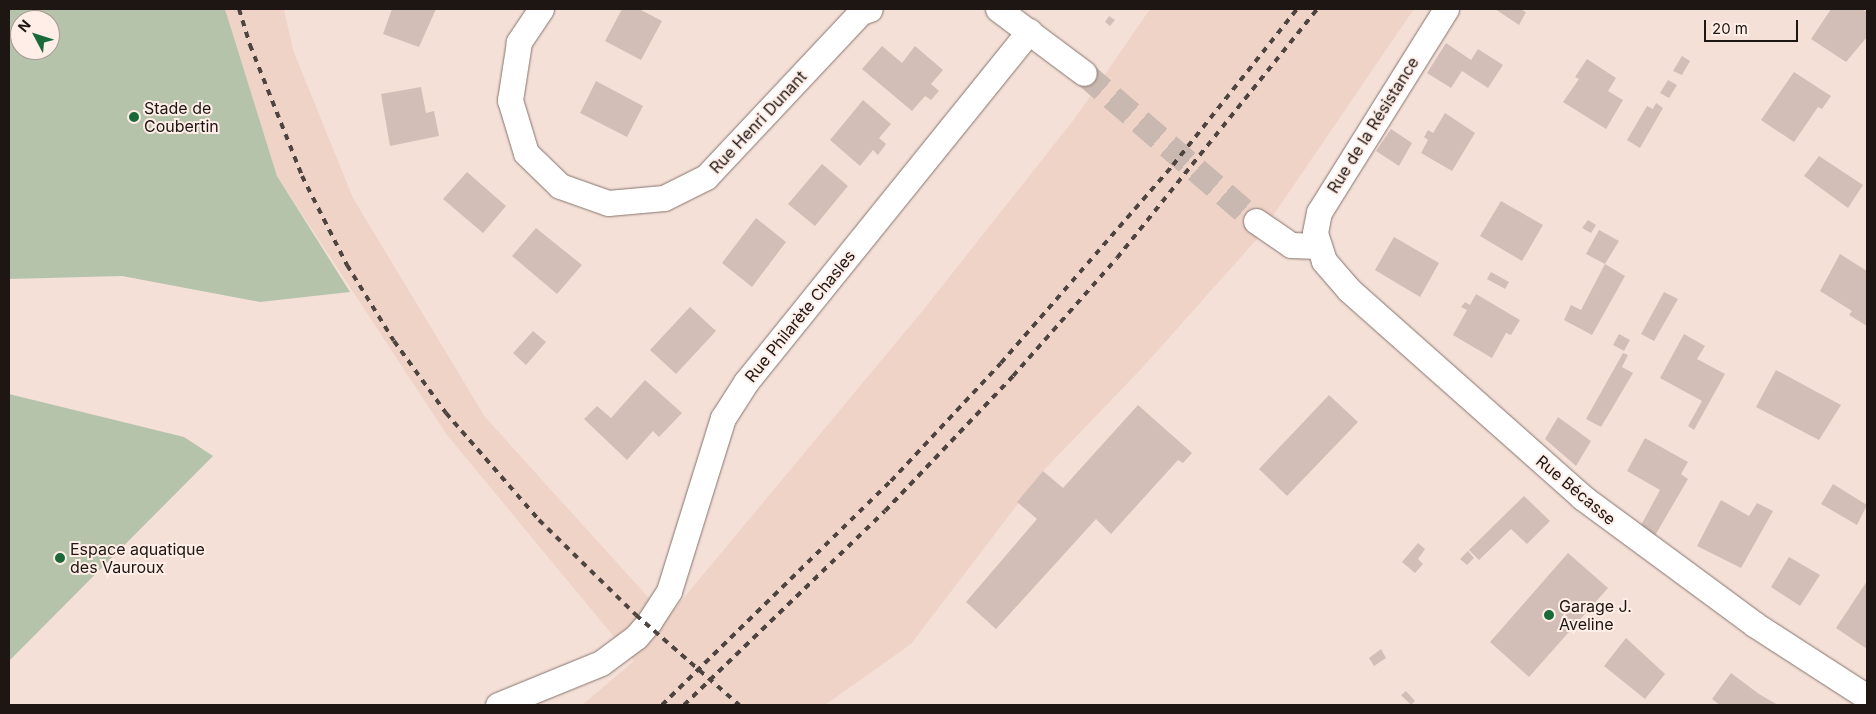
<!DOCTYPE html>
<meta charset="utf-8">
<style>
body{margin:0}
#map{position:relative;width:1876px;height:714px;overflow:hidden;background:#f4e0d7;font-family:Inter,sans-serif}
div>[style]{position:absolute}
.built>*{inset:0;background:#efd3c7}
.green>*{inset:0;background:#b6c3ab}
.building>*{inset:0;background:#d2beb6}
.street-tunnel>*{height:25px;margin-top:-12.5px;transform-origin:0;background:repeating-linear-gradient(90deg,#c9b8b0 0 25px,transparent 0 37px)}
.roads{filter:drop-shadow(0 0 1px #86746d) drop-shadow(0 0 1px #86746d)}
.street>*{height:25px;margin:-12.5px;padding:0 12.5px;transform-origin:12.5px;border-radius:12.5px;background:#fff}
.rail>*{height:4px;margin-top:-2px;transform-origin:0;background:repeating-linear-gradient(90deg,#4d433f 0 6px,transparent 0 12px)}
.dots>*{width:14px;height:14px;translate:-50% -50%;box-sizing:border-box;border:2px solid #ffeee7;border-radius:50%}
span{translate:-50% -50%;white-space:nowrap;text-align:center;line-height:1.15;-webkit-text-stroke:4px #ffeee7;paint-order:stroke}
.poi-label{font-size:16px;color:#1d1613}
.left{translate:0 -50%;text-align:left}
.street-label{font-size:16px;color:#1d1613}
.frame{position:absolute;inset:0;border:10px solid #1d1613;pointer-events:none}
.north{position:absolute;left:10px;top:10px;width:50px;height:50px;box-sizing:border-box;background:#ffeee7;border:1px solid #a59892;border-radius:50%;rotate:310deg;font-size:14px;font-weight:700;line-height:20px;text-align:center;color:#1d1613}
.north::after{content:'';display:block;margin:auto;width:18px;height:22px;background:#1a6939;clip-path:polygon(50% 0,100% 100%,50% 72%,0 100%)}
.scale{position:absolute;left:1704px;top:20px;width:94px;height:22px;box-sizing:border-box;border:2px solid #1d1613;border-top:0;padding-left:6px;font-size:15px;line-height:18px;white-space:nowrap;color:#1d1613;-webkit-text-stroke:4px #ffeee7;paint-order:stroke}
</style>
<div id="map">
<div class="built">
<div style="clip-path:polygon(225px 9px,284px 9px,293px 50px,353px 198px,485px 417px,667px 618px,924px 309px,1075px 118px,1150px 9px,1414px 9px,1257px 239px,1143px 367px,1043px 471px,911px 644px,825px 705px,582px 705px,634px 661px,447px 435px,277px 176px)"></div>
</div>
<div class="green">
<div style="clip-path:polygon(evenodd,9px 9px,225px 9px,277px 176px,350px 292px,260px 302px,122px 276px,9px 279px,9px 9px,20px 20px,50px 20px,50px 50px,20px 50px,20px 20px)"></div>
<div style="clip-path:polygon(9px 394px,184px 437px,213px 456px,9px 661px)"></div>
</div>
<div class="building">
<div style="clip-path:polygon(392px 9px,436px 9px,419px 47px,383px 34px)"></div>
<div style="clip-path:polygon(622px 9px,639px 9px,662px 21px,641px 60px,605px 41px)"></div>
<div style="clip-path:polygon(1495px 9px,1520px 9px,1526px 12px,1519px 25px)"></div>
<div style="clip-path:polygon(1831px 9px,1862px 9px,1867px 12px,1867px 37px,1846px 62px,1811px 39px)"></div>
<div style="clip-path:polygon(1109px 16px,1115px 20px,1110px 26px,1105px 22px)"></div>
<div style="clip-path:polygon(1446px 43px,1471px 60px,1478px 49px,1503px 65px,1488px 88px,1462px 71px,1451px 88px,1427px 73px)"></div>
<div style="clip-path:polygon(882px 46px,902px 63px,915px 46px,943px 70px,931px 84px,939px 91px,931px 100px,925px 96px,912px 111px,862px 69px)"></div>
<div style="clip-path:polygon(1682px 56px,1690px 61px,1682px 75px,1673px 71px)"></div>
<div style="clip-path:polygon(1587px 59px,1616px 78px,1608px 91px,1623px 100px,1606px 129px,1563px 102px,1579px 79px,1575px 77px)"></div>
<div style="clip-path:polygon(1794px 72px,1831px 96px,1822px 109px,1818px 107px,1794px 142px,1761px 120px)"></div>
<div style="clip-path:polygon(1668px 80px,1677px 85px,1669px 98px,1660px 93px)"></div>
<div style="clip-path:polygon(596px 81px,643px 106px,627px 137px,580px 113px)"></div>
<div style="clip-path:polygon(421px 87px,426px 113px,434px 111px,439px 136px,390px 146px,381px 94px)"></div>
<div style="clip-path:polygon(863px 100px,891px 124px,879px 138px,886px 144px,878px 155px,873px 150px,860px 166px,830px 140px)"></div>
<div style="clip-path:polygon(1656px 103px,1663px 108px,1640px 148px,1627px 140px,1647px 106px,1653px 109px)"></div>
<div style="clip-path:polygon(1445px 113px,1475px 133px,1452px 171px,1421px 153px,1428px 140px,1424px 137px,1428px 130px,1433px 133px)"></div>
<div style="clip-path:polygon(1391px 129px,1412px 143px,1399px 166px,1376px 151px)"></div>
<div style="clip-path:polygon(1819px 156px,1863px 185px,1848px 208px,1804px 176px)"></div>
<div style="clip-path:polygon(822px 164px,848px 186px,815px 226px,788px 204px)"></div>
<div style="clip-path:polygon(467px 172px,506px 206px,483px 233px,443px 199px)"></div>
<div style="clip-path:polygon(1501px 201px,1543px 225px,1522px 261px,1480px 236px)"></div>
<div style="clip-path:polygon(756px 218px,786px 242px,752px 287px,722px 263px)"></div>
<div style="clip-path:polygon(1588px 220px,1596px 225px,1591px 233px,1582px 228px)"></div>
<div style="clip-path:polygon(536px 228px,582px 265px,557px 294px,512px 256px)"></div>
<div style="clip-path:polygon(1599px 230px,1619px 241px,1605px 264px,1586px 254px)"></div>
<div style="clip-path:polygon(1394px 237px,1439px 263px,1420px 297px,1375px 270px)"></div>
<div style="clip-path:polygon(1840px 254px,1867px 271px,1867px 326px,1849px 315px,1852px 311px,1820px 291px)"></div>
<div style="clip-path:polygon(1605px 264px,1625px 276px,1592px 335px,1564px 320px,1571px 305px,1581px 310px)"></div>
<div style="clip-path:polygon(1491px 272px,1509px 282px,1505px 289px,1487px 279px)"></div>
<div style="clip-path:polygon(1664px 292px,1678px 299px,1654px 341px,1641px 334px)"></div>
<div style="clip-path:polygon(1476px 294px,1520px 320px,1511px 335px,1506px 333px,1492px 358px,1453px 335px,1467px 310px,1461px 307px,1465px 302px,1470px 305px)"></div>
<div style="clip-path:polygon(690px 307px,716px 331px,676px 374px,650px 350px)"></div>
<div style="clip-path:polygon(533px 331px,546px 342px,526px 365px,513px 353px)"></div>
<div style="clip-path:polygon(1619px 334px,1630px 340px,1624px 351px,1613px 345px)"></div>
<div style="clip-path:polygon(1684px 334px,1705px 346px,1697px 359px,1725px 374px,1694px 430px,1688px 426px,1702px 401px,1660px 378px)"></div>
<div style="clip-path:polygon(1623px 353px,1628px 355px,1622px 367px,1633px 373px,1601px 427px,1586px 419px)"></div>
<div style="clip-path:polygon(1776px 370px,1841px 405px,1819px 440px,1756px 407px)"></div>
<div style="clip-path:polygon(645px 380px,682px 413px,659px 437px,653px 431px,627px 460px,584px 419px,597px 406px,611px 418px)"></div>
<div style="clip-path:polygon(1329px 395px,1358px 422px,1287px 496px,1259px 469px)"></div>
<div style="clip-path:polygon(1138px 405px,1192px 453px,1183px 463px,1178px 460px,1111px 534px,1096px 519px,996px 629px,966px 602px,1037px 519px,1017px 502px,1043px 471px,1063px 488px)"></div>
<div style="clip-path:polygon(1558px 417px,1591px 441px,1576px 466px,1545px 439px)"></div>
<div style="clip-path:polygon(1645px 438px,1688px 462px,1681px 474px,1688px 479px,1653px 539px,1639px 529px,1660px 490px,1627px 471px)"></div>
<div style="clip-path:polygon(1833px 484px,1867px 505px,1857px 525px,1821px 504px)"></div>
<div style="clip-path:polygon(1524px 496px,1550px 521px,1527px 544px,1511px 529px,1479px 560px,1469px 550px)"></div>
<div style="clip-path:polygon(1721px 500px,1749px 516px,1757px 503px,1773px 511px,1741px 568px,1697px 546px)"></div>
<div style="clip-path:polygon(1418px 543px,1425px 549px,1418px 559px,1423px 564px,1415px 573px,1402px 562px)"></div>
<div style="clip-path:polygon(1468px 551px,1474px 558px,1467px 565px,1460px 559px)"></div>
<div style="clip-path:polygon(1568px 553px,1608px 588px,1529px 677px,1490px 642px)"></div>
<div style="clip-path:polygon(1789px 557px,1820px 575px,1800px 606px,1771px 587px)"></div>
<div style="clip-path:polygon(1867px 581px,1867px 649px,1836px 628px)"></div>
<div style="clip-path:polygon(1626px 638px,1665px 674px,1645px 699px,1604px 666px)"></div>
<div style="clip-path:polygon(1381px 649px,1386px 658px,1374px 666px,1369px 658px)"></div>
<div style="clip-path:polygon(1731px 673px,1759px 694px,1778px 705px,1720px 705px,1712px 699px)"></div>
<div style="clip-path:polygon(1406px 691px,1415px 701px,1411px 705px,1401px 695px)"></div>
</div>
<div class="street-tunnel">
<div style="left:1084px;top:73px;width:227px;rotate:40.7deg"></div>
</div>
<div class="roads">
<div class="street">
<div style="left:541px;top:9px;width:40px;rotate:124deg"></div>
<div style="left:519px;top:42px;width:59px;rotate:98.8deg"></div>
<div style="left:510px;top:100px;width:55px;rotate:73.2deg"></div>
<div style="left:526px;top:153px;width:47px;rotate:44.1deg"></div>
<div style="left:560px;top:186px;width:51px;rotate:19.5deg"></div>
<div style="left:608px;top:203px;width:56px;rotate:-5.1deg"></div>
<div style="left:664px;top:198px;width:47px;rotate:-26.6deg"></div>
<div style="left:706px;top:177px;width:226px;rotate:-46.8deg"></div>
<div style="left:861px;top:12px;width:9px;rotate:-18deg"></div>
<div style="left:998px;top:9px;width:107px;rotate:36.7deg"></div>
<div style="left:1446px;top:9px;width:239px;rotate:122deg"></div>
<div style="left:1319px;top:212px;width:21px;rotate:101deg"></div>
<div style="left:1315px;top:233px;width:29px;rotate:72deg"></div>
<div style="left:1324px;top:261px;width:38px;rotate:49deg"></div>
<div style="left:1349px;top:290px;width:312px;rotate:41.6deg"></div>
<div style="left:1582px;top:497px;width:214px;rotate:36.4deg"></div>
<div style="left:1754px;top:624px;width:135px;rotate:32.9deg"></div>
<div style="left:1256px;top:221px;width:42px;rotate:34.4deg"></div>
<div style="left:1291px;top:245px;width:26px;rotate:2deg"></div>
<div style="left:498px;top:705px;width:111px;rotate:-22.2deg"></div>
<div style="left:601px;top:663px;width:44px;rotate:-36.6deg"></div>
<div style="left:636px;top:637px;width:20px;rotate:-49deg"></div>
<div style="left:649px;top:622px;width:37px;rotate:-57deg"></div>
<div style="left:669px;top:591px;width:181px;rotate:-72.7deg"></div>
<div style="left:723px;top:418px;width:43px;rotate:-57.4deg"></div>
<div style="left:746px;top:382px;width:451px;rotate:-51.1deg"></div>
</div>
</div>
<div class="rail">
<div style="left:239px;top:9px;width:38px;rotate:73deg"></div>
<div style="left:250px;top:45px;width:141px;rotate:68.3deg"></div>
<div style="left:302px;top:176px;width:100px;rotate:63.2deg"></div>
<div style="left:347px;top:265px;width:89px;rotate:58.3deg"></div>
<div style="left:394px;top:341px;width:89px;rotate:54.2deg"></div>
<div style="left:446px;top:413px;width:142px;rotate:49deg"></div>
<div style="left:539px;top:520px;width:136px;rotate:44.4deg"></div>
<div style="left:636px;top:615px;width:137px;rotate:41.1deg"></div>
<div style="left:662px;top:705px;width:320px;rotate:-44.4deg"></div>
<div style="left:891px;top:481px;width:161px;rotate:-47deg"></div>
<div style="left:1001px;top:363px;width:262px;rotate:-49deg"></div>
<div style="left:1173px;top:165px;width:199px;rotate:-51.5deg"></div>
<div style="left:684px;top:705px;width:279px;rotate:-44deg"></div>
<div style="left:885px;top:511px;width:186px;rotate:-46.5deg"></div>
<div style="left:1013px;top:376px;width:157px;rotate:-48.6deg"></div>
<div style="left:1117px;top:258px;width:319px;rotate:-51.2deg"></div>
</div>
<div class="dots">
<div style="left:134px;top:117px;background:#1a6939"></div>
<div style="left:60px;top:558px;background:#1a6939"></div>
<div style="left:1549px;top:615px;background:#1a6939"></div>
</div>
<div class="poi-label">
<span class="left" style="left:144px;top:117px">Stade de<br>Coubertin</span>
<span class="left" style="left:70px;top:558px">Espace aquatique<br>des Vauroux</span>
<span class="left" style="left:1559px;top:615px">Garage J.<br>Aveline</span>
</div>
<div class="street-label">
<span style="left:758px;top:122px;rotate:-47deg">Rue Henri Dunant</span>
<span style="left:1373px;top:125px;rotate:-58deg">Rue de la Résistance</span>
<span style="left:800px;top:316px;rotate:-51deg">Rue Philarète Chasles</span>
<span style="left:1576px;top:490px;rotate:40deg">Rue Bécasse</span>
</div>
<div class="frame"></div>
<div class="north">N</div>
<div class="scale">20 m</div>
</div>
